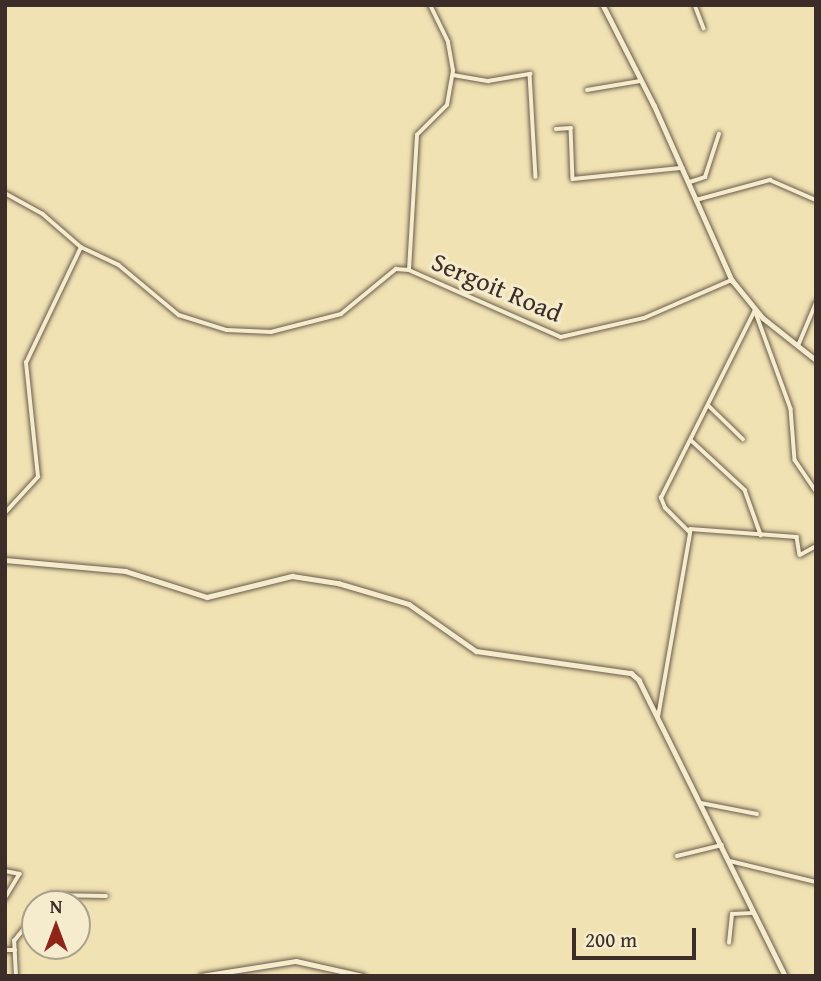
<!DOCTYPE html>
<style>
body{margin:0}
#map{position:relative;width:821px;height:981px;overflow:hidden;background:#f0e2b3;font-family:"Gentium Book Plus",serif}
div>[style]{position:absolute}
.roads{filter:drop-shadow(0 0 2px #695a4b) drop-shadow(0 0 2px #695a4b)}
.minor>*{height:3.5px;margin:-1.75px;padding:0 1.75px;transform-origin:1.75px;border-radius:1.75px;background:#f5ecce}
.tertiary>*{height:4.5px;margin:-2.25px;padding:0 2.25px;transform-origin:2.25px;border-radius:2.25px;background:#f5ecce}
span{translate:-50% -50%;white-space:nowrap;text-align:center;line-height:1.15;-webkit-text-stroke:6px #f5ecce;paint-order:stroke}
.street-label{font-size:26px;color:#3c2d28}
.frame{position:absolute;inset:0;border:7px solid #3c2d28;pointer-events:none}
.north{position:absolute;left:21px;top:890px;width:70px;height:70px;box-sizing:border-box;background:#f5ecce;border:2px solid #aba08c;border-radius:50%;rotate:0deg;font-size:19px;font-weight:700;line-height:28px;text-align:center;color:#3c2d28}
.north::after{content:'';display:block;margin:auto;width:24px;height:32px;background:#8f2418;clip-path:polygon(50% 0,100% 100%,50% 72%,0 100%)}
.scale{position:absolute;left:572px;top:928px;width:124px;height:32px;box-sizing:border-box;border:4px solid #3c2d28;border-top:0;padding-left:9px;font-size:21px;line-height:24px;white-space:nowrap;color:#3c2d28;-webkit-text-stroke:5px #f5ecce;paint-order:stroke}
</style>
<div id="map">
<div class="roads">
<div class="minor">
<div style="left:695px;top:5px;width:25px;rotate:69deg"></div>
<div style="left:453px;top:75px;width:36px;rotate:10deg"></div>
<div style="left:488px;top:81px;width:43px;rotate:-9.5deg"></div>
<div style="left:530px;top:74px;width:103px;rotate:86.7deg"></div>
<div style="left:587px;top:90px;width:55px;rotate:-9.5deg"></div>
<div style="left:556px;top:129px;width:15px;rotate:-4deg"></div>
<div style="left:571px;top:128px;width:51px;rotate:87.8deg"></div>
<div style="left:573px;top:179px;width:110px;rotate:-5.8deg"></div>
<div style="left:690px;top:182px;width:16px;rotate:-18deg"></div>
<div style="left:705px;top:177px;width:45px;rotate:-72deg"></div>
<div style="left:5px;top:193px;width:43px;rotate:28.9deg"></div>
<div style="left:43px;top:214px;width:50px;rotate:41deg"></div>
<div style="left:81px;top:247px;width:42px;rotate:25.3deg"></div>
<div style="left:119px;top:265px;width:78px;rotate:39.8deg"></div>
<div style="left:179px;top:315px;width:50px;rotate:17.4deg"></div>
<div style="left:227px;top:330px;width:44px;rotate:2.6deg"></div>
<div style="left:271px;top:332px;width:72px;rotate:-14.4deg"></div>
<div style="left:341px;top:314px;width:71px;rotate:-39.3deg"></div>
<div style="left:396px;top:269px;width:13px;rotate:4deg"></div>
<div style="left:409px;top:270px;width:166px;rotate:23.8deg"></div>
<div style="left:561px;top:337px;width:85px;rotate:-12.9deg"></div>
<div style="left:644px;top:318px;width:96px;rotate:-23.4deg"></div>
<div style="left:696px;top:200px;width:77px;rotate:-15.1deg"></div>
<div style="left:770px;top:180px;width:50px;rotate:23.5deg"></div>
<div style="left:409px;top:270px;width:135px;rotate:-86.6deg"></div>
<div style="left:417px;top:135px;width:42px;rotate:-45deg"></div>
<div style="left:447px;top:105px;width:35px;rotate:-80deg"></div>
<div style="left:453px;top:71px;width:29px;rotate:-100deg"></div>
<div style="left:448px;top:42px;width:41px;rotate:-115.9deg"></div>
<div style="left:755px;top:310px;width:105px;rotate:70deg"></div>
<div style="left:791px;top:409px;width:51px;rotate:85.5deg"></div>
<div style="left:795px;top:460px;width:37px;rotate:56deg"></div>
<div style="left:798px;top:346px;width:47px;rotate:-67.3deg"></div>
<div style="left:708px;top:405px;width:49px;rotate:44.2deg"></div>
<div style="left:691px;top:440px;width:74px;rotate:42.8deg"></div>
<div style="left:745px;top:490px;width:48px;rotate:70.4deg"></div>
<div style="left:5px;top:513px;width:49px;rotate:-47.5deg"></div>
<div style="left:38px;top:477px;width:115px;rotate:-96deg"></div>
<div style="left:26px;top:363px;width:128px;rotate:-64.6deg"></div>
<div style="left:690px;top:529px;width:107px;rotate:4.3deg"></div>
<div style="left:797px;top:537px;width:18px;rotate:81deg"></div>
<div style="left:800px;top:555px;width:18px;rotate:-29deg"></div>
<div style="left:658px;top:717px;width:187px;rotate:-80.1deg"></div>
<div style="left:690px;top:533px;width:35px;rotate:-135deg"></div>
<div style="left:665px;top:508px;width:11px;rotate:-112deg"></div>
<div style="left:661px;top:498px;width:210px;rotate:-63.4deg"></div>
<div style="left:701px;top:803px;width:57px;rotate:11.1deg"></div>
<div style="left:677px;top:856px;width:46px;rotate:-13.7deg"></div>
<div style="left:730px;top:861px;width:89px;rotate:13.7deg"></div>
<div style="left:5px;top:871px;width:15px;rotate:11deg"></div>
<div style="left:20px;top:874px;width:29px;rotate:121deg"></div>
<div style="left:44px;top:904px;width:11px;rotate:-52deg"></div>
<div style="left:51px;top:895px;width:55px;rotate:1deg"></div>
<div style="left:729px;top:943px;width:29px;rotate:-84deg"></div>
<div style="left:732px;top:914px;width:21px;rotate:-3deg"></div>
<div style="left:5px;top:950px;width:10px"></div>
<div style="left:16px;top:976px;width:35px;rotate:-93deg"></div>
<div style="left:14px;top:941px;width:33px;rotate:-51deg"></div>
</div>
<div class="tertiary">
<div style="left:603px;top:5px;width:112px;rotate:63deg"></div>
<div style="left:654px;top:105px;width:192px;rotate:66deg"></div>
<div style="left:732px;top:280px;width:49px;rotate:50.8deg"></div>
<div style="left:763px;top:318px;width:68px;rotate:38.4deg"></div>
<div style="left:5px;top:560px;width:121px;rotate:5.2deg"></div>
<div style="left:125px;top:571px;width:86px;rotate:17.6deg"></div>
<div style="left:207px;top:597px;width:88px;rotate:-13.9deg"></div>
<div style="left:292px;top:576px;width:47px;rotate:8.7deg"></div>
<div style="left:338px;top:583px;width:74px;rotate:16.5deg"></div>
<div style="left:409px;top:604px;width:82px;rotate:35deg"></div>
<div style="left:476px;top:651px;width:157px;rotate:8.1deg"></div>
<div style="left:631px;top:673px;width:11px;rotate:41deg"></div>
<div style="left:639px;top:680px;width:330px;rotate:63.7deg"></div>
<div style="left:201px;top:976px;width:96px;rotate:-9deg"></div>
<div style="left:296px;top:961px;width:69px;rotate:12.6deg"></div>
</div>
</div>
<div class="street-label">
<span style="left:497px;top:287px;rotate:23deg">Sergoit Road</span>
</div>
<div class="frame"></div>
<div class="north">N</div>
<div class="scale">200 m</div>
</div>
